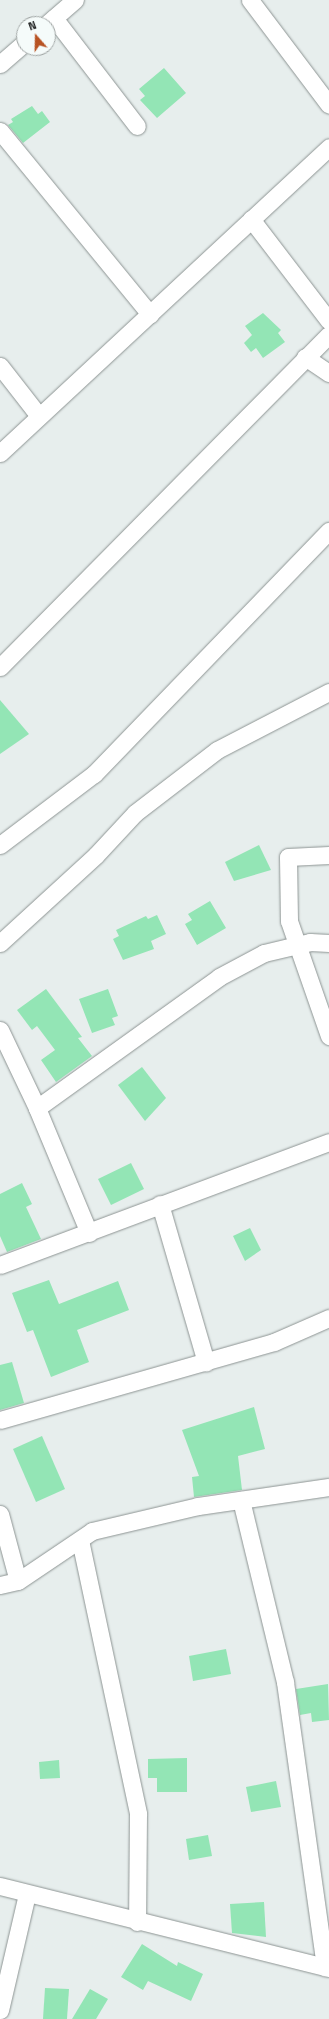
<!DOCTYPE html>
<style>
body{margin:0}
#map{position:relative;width:329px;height:2019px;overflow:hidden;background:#e7eeed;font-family:"Titillium Web",sans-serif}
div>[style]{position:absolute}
.building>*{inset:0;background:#93e5b5}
.roads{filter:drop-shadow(0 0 1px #8d9493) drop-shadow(0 0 1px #8d9493)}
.minor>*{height:17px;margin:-8.5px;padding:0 8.5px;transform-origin:8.5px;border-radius:8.5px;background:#fff}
span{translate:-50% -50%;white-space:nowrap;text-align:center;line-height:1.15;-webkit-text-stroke:3.5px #f5fbfa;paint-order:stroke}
.north{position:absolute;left:16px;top:16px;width:40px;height:40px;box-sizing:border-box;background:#f5fbfa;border:1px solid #a0a5a4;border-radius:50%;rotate:340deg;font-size:11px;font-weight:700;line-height:16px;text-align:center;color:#212323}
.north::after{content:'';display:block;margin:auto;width:14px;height:18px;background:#b85323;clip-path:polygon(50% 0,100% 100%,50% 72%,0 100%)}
</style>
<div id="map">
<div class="building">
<div style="clip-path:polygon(164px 68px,186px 93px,157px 118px,140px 100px,145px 96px,139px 89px)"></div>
<div style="clip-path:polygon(32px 106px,38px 114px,42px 111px,50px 122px,23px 143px,8px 125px,13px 122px,11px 119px)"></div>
<div style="clip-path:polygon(263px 313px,281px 330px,278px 333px,285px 342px,263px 358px,256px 348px,251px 352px,244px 343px,252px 335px,245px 326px)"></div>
<div style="clip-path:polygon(0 700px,29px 734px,0 754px)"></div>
<div style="clip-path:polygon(259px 845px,271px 870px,234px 881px,225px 862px)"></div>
<div style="clip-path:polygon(210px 901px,226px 928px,197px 945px,185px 924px,192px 920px,188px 914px)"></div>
<div style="clip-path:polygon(157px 915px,166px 934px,151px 941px,154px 949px,123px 960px,113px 939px,119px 936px,116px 930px,146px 916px,148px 919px)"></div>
<div style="clip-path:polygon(46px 989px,82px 1037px,78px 1038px,92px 1056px,56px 1082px,41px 1060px,55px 1050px,37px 1026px,32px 1030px,17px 1010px)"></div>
<div style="clip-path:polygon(108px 989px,118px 1016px,112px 1018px,115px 1025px,92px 1033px,79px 999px)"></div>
<div style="clip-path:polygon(142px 1067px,166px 1098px,145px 1121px,118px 1085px)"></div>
<div style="clip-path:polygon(131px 1163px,144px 1189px,111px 1205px,98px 1179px)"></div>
<div style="clip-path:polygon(22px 1183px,32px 1204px,26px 1207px,41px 1239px,7px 1252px,0 1236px,0 1194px)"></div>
<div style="clip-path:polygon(250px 1228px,261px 1250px,245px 1261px,233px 1236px)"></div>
<div style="clip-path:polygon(49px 1280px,59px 1304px,118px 1281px,129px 1310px,77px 1330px,89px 1362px,51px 1377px,33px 1330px,27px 1332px,12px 1293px)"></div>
<div style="clip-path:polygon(12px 1362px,24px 1403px,0 1410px,0 1365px)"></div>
<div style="clip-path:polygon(254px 1407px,265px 1449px,238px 1456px,242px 1490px,194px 1497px,192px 1477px,199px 1476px,182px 1430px)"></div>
<div style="clip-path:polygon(42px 1436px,65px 1489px,36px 1502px,13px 1449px)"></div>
<div style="clip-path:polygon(226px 1649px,231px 1674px,193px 1681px,189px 1656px)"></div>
<div style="clip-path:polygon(328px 1684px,329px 1720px,312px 1722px,311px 1713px,300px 1715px,296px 1689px)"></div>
<div style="clip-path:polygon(187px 1758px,187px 1792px,157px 1792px,157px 1778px,148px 1778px,148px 1759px)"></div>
<div style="clip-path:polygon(59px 1760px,60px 1778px,40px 1779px,39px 1762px)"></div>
<div style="clip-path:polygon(276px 1781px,281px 1807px,251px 1812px,246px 1787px)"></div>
<div style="clip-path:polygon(208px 1835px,212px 1856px,189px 1860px,186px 1839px)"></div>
<div style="clip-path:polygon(264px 1902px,266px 1937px,232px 1933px,230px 1904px)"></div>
<div style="clip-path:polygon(142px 1944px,177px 1966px,178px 1962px,203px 1974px,191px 2001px,148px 1981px,143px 1990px,121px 1977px)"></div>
<div style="clip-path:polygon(45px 1988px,69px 1989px,67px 2019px,43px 2019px)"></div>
<div style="clip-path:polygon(90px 1989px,108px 1999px,96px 2019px,72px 2019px)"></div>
</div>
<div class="roads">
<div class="minor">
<div style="left:250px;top:0;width:131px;rotate:53deg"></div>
<div style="left:54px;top:18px;width:136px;rotate:52.5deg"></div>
<div style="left:47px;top:24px;width:37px;rotate:-41deg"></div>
<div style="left:0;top:64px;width:32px;rotate:-41deg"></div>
<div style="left:0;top:131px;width:237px;rotate:50.7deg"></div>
<div style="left:251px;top:219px;width:128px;rotate:52.6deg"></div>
<div style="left:305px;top:357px;width:29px;rotate:34deg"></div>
<div style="left:0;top:366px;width:63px;rotate:52deg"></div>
<div style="left:0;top:453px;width:449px;rotate:-42.9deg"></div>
<div style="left:0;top:667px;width:467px;rotate:-45.3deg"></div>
<div style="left:0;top:845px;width:118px;rotate:-37.1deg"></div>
<div style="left:94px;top:774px;width:338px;rotate:-46deg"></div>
<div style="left:329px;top:855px;width:41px;rotate:177.2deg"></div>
<div style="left:288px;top:857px;width:64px;rotate:89.1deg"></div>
<div style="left:289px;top:921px;width:122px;rotate:70.8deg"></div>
<div style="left:0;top:943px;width:130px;rotate:-42.5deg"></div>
<div style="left:96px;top:855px;width:57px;rotate:-47.1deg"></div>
<div style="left:135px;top:813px;width:103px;rotate:-37.5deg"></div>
<div style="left:217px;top:750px;width:126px;rotate:-27.4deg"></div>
<div style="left:0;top:1030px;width:86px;rotate:64.6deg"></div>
<div style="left:160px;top:1204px;width:165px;rotate:73.8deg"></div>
<div style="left:89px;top:1233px;width:135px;rotate:-112.6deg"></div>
<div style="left:37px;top:1108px;width:224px;rotate:-35.7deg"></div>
<div style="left:219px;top:977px;width:51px;rotate:-28.1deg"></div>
<div style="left:264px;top:953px;width:47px;rotate:-13.4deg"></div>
<div style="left:310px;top:942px;width:19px;rotate:3deg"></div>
<div style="left:0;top:1265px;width:351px;rotate:-20.5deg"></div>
<div style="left:0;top:1420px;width:285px;rotate:-15.9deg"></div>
<div style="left:274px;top:1342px;width:60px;rotate:-23.6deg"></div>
<div style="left:241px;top:1500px;width:187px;rotate:76.4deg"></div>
<div style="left:285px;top:1682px;width:288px;rotate:82deg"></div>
<div style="left:0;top:1514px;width:69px;rotate:75deg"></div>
<div style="left:80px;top:1540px;width:280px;rotate:78deg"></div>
<div style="left:138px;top:1814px;width:108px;rotate:90.5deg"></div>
<div style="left:0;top:1585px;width:18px;rotate:-13deg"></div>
<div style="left:18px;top:1581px;width:89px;rotate:-34deg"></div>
<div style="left:92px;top:1531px;width:109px;rotate:-13.3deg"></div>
<div style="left:198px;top:1506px;width:132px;rotate:-8.3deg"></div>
<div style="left:0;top:1886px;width:339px;rotate:14deg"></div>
<div style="left:0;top:2010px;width:119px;rotate:-76.9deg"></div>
</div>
</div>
<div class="north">N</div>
</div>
